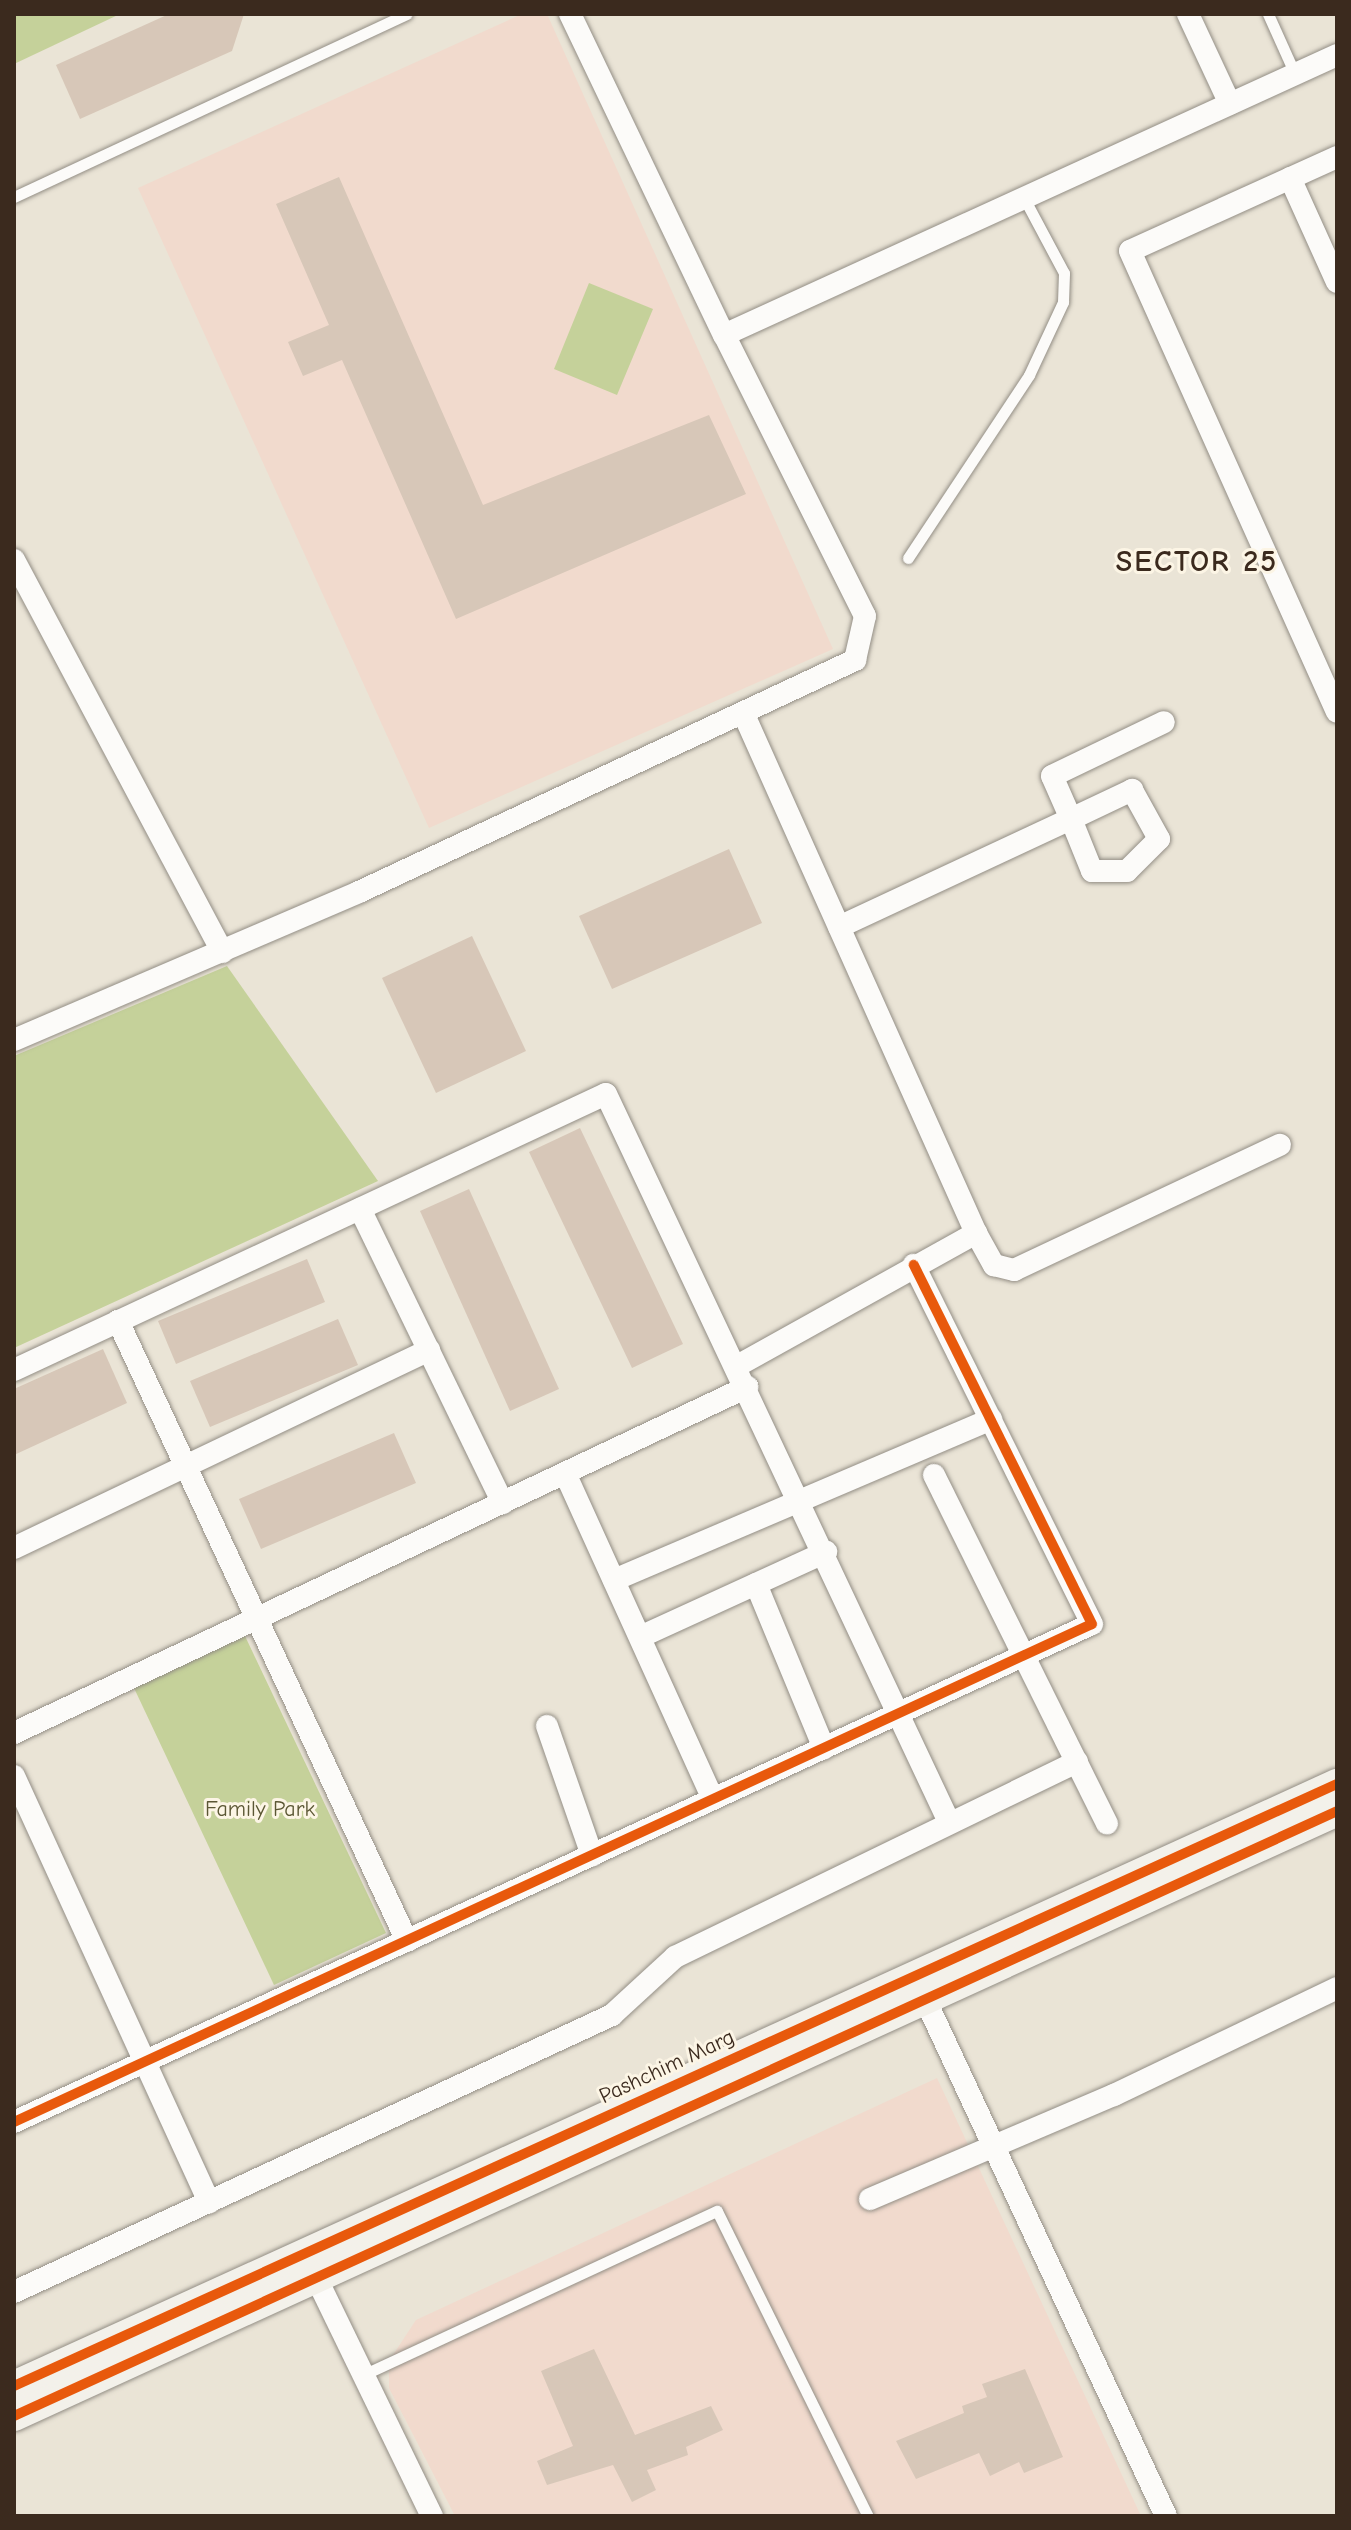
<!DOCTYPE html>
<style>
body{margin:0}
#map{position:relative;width:1351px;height:2530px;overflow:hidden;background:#eae4d6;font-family:"Comic Neue",sans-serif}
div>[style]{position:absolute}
.built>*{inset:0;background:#f1dacd}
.green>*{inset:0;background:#c5d19a}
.building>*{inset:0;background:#d7c7b8}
.roads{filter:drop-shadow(0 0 2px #938e85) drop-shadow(0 0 2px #938e85)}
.service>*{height:11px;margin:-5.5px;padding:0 5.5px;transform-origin:5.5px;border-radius:5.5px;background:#fcfbf9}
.minor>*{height:22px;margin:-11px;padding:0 11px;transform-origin:11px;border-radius:11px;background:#fcfbf9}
.secondary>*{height:30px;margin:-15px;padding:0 15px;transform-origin:15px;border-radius:15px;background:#f3f1ea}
.cycleway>*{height:10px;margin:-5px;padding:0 5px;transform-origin:5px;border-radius:5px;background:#e8590c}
span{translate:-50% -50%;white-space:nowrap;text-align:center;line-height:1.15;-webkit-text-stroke:6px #fcf5e5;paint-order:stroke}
.park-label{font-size:22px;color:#5b5734}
.street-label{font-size:22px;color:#3b2a1e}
.district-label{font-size:30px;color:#3b2a1e;font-weight:700;letter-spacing:2px}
.frame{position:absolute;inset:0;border:16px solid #3b2a1e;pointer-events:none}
</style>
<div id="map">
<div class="built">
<div style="clip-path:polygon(522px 14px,547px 14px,833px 649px,429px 828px,138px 188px)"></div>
<div style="clip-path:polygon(937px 2078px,1141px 2516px,455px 2516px,389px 2388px,389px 2361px,416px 2320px)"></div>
</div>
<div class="green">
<div style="clip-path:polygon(14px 14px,120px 14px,14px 64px)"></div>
<div style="clip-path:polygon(589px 283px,653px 309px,617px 395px,554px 369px)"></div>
<div style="clip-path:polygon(227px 966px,378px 1181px,14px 1348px,14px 1056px)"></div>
<div style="clip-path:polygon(245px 1636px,386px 1933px,274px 1985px,134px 1688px)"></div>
</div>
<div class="building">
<div style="clip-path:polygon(169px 14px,244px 14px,232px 51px,80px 119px,56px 65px)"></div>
<div style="clip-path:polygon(339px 177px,483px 505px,709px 415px,746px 494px,456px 619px,342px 360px,303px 376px,288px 342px,329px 325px,276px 204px)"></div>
<div style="clip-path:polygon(729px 849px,762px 923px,612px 989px,579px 916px)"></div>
<div style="clip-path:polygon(472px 936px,526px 1051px,436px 1093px,382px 978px)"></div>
<div style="clip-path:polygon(580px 1128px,683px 1344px,632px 1368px,529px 1152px)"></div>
<div style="clip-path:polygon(469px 1189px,559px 1389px,510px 1411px,420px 1211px)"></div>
<div style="clip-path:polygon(307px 1259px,325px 1302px,176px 1364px,158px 1321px)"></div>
<div style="clip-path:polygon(338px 1319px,358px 1365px,210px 1427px,190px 1381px)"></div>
<div style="clip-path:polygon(103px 1349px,127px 1403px,14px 1455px,14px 1389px)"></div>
<div style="clip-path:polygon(394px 1433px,416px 1483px,261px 1549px,239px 1499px)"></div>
<div style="clip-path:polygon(594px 2349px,635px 2435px,711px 2406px,723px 2430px,686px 2447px,688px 2455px,647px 2470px,656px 2490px,632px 2502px,613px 2465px,547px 2485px,537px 2461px,573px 2446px,541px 2371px)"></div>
<div style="clip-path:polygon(1025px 2369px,1063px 2457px,1024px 2473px,1019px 2462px,990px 2476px,979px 2453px,916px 2479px,896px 2441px,964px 2413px,962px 2406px,987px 2397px,982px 2384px)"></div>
</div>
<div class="roads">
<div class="service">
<div style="left:1268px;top:14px;width:66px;rotate:65.8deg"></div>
<div style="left:14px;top:197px;width:433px;rotate:-25deg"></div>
<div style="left:908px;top:558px;width:219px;rotate:-56.5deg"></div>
<div style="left:1029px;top:375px;width:81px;rotate:-65deg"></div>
<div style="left:1063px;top:302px;width:29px;rotate:-88deg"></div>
<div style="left:1064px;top:273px;width:85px;rotate:-118.1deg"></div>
<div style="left:363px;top:2375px;width:390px;rotate:-24.9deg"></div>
<div style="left:717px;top:2211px;width:340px;rotate:63.7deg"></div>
</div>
<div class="minor">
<div style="left:570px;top:14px;width:356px;rotate:64.4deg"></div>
<div style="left:724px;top:335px;width:674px;rotate:-24.55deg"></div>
<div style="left:1188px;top:14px;width:99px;rotate:65deg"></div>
<div style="left:1337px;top:157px;width:227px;rotate:155.6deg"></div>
<div style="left:1130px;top:251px;width:505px;rotate:65.82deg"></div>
<div style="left:1290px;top:178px;width:114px;rotate:65.7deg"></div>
<div style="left:14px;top:560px;width:444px;rotate:62deg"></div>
<div style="left:1132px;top:790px;width:56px;rotate:61.1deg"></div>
<div style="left:1159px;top:839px;width:45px;rotate:135deg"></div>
<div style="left:1127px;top:871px;width:35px;rotate:180deg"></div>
<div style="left:1092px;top:871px;width:56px;rotate:-112deg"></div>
<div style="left:1071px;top:819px;width:68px;rotate:-25.4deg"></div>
<div style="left:839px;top:927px;width:256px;rotate:-25deg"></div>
<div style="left:1071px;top:819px;width:47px;rotate:-113.8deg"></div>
<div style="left:1052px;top:776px;width:124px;rotate:-25.7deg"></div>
<div style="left:14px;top:1040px;width:375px;rotate:-23.2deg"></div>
<div style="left:359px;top:892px;width:548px;rotate:-25.07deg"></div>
<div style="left:855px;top:660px;width:45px;rotate:-77.2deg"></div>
<div style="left:865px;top:616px;width:314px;rotate:-116.6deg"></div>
<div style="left:360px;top:1209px;width:327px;rotate:64.1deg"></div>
<div style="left:976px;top:1233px;width:37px;rotate:61deg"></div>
<div style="left:994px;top:1265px;width:21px;rotate:14deg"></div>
<div style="left:1014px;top:1270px;width:294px;rotate:-25.2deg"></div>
<div style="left:118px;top:1321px;width:684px;rotate:65.01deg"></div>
<div style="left:737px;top:1366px;width:274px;rotate:-29.1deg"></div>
<div style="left:976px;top:1233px;width:565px;rotate:-114.12deg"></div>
<div style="left:14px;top:1370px;width:653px;rotate:-25deg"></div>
<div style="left:606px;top:1094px;width:805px;rotate:64.77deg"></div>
<div style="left:565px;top:1473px;width:358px;rotate:65.6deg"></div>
<div style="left:934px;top:1475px;width:389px;rotate:63.6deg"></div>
<div style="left:14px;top:1548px;width:460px;rotate:-25.5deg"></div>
<div style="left:614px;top:1580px;width:410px;rotate:-23.1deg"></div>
<div style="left:756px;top:1584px;width:178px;rotate:67.5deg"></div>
<div style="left:640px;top:1637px;width:205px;rotate:-24.6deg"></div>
<div style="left:547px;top:1726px;width:137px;rotate:70.8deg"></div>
<div style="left:14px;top:1733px;width:811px;rotate:-25.27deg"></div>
<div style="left:14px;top:1776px;width:469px;rotate:65.4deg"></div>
<div style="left:925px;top:1999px;width:570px;rotate:65.01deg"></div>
<div style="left:14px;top:2122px;width:1187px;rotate:-24.8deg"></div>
<div style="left:1092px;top:1624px;width:401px;rotate:-116.4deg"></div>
<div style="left:870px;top:2199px;width:265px;rotate:-23.1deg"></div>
<div style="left:1114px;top:2095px;width:247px;rotate:-25.6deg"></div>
<div style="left:310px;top:2265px;width:279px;rotate:64.1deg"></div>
<div style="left:14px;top:2292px;width:659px;rotate:-24.85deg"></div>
<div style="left:612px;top:2015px;width:86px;rotate:-42.6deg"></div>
<div style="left:675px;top:1957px;width:447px;rotate:-25.9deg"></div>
</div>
<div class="secondary">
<div style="left:14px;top:2386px;width:1454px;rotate:-24.47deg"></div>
<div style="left:14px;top:2416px;width:1455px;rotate:-24.57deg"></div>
</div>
</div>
<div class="cycleway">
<div style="left:14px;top:2122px;width:1187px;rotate:-24.8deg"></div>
<div style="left:1092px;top:1624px;width:401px;rotate:-116.4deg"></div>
<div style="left:14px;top:2386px;width:1454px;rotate:-24.47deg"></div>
<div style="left:14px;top:2416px;width:1455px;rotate:-24.57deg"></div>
</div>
<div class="park-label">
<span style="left:260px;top:1810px">Family Park</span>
</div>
<div class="street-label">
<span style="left:667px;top:2067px;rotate:-25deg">Pashchim Marg</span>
</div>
<div class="district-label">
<span style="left:1197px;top:562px">SECTOR 25</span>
</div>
<div class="frame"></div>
</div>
